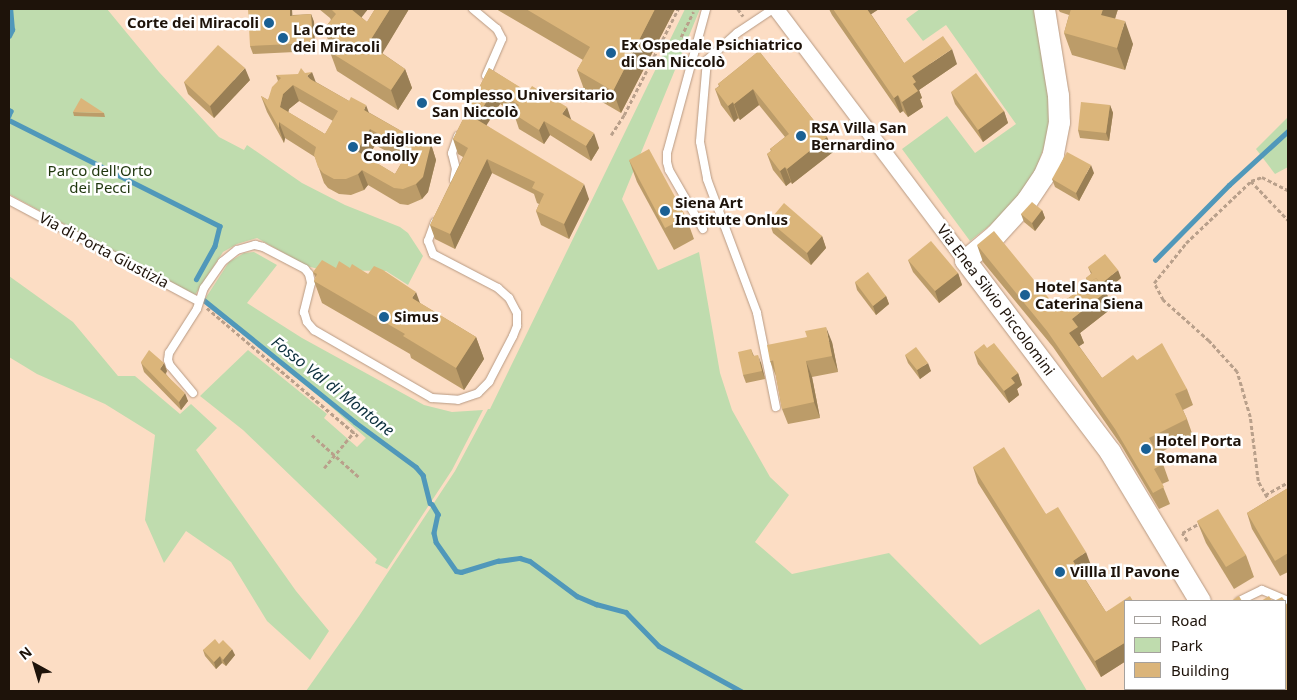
<!DOCTYPE html>
<meta charset="utf-8">
<style>
body{margin:0}
#map{position:relative;width:1297px;height:700px;overflow:hidden;background:#fcddc4;font-family:"Noto Sans",sans-serif}
div>[style]{position:absolute}
.green>*{inset:0;background:#bfdcae}
.stream>*{height:4.5px;margin:-2.25px;padding:0 2.25px;transform-origin:2.25px;border-radius:2.25px;background:#5098ba}
.path>*{height:2.5px;margin-top:-1.25px;transform-origin:0;background:repeating-linear-gradient(90deg,#b9a08b 0 4px,transparent 0 6.5px)}
.roads{filter:drop-shadow(0 0 1px #b89a83) drop-shadow(0 0 1px #b89a83)}
.lane>*{height:8px;margin:-4px;padding:0 4px;transform-origin:4px;border-radius:4px;background:#fff}
.street>*{height:15px;margin:-7.5px;padding:0 7.5px;transform-origin:7.5px;border-radius:7.5px;background:#fff}
.secondary>*{height:21px;margin:-10.5px;padding:0 10.5px;transform-origin:10.5px;border-radius:10.5px;background:#fff}
.wall>*{inset:0;background:#bc9c69}
.shaded-wall>*{inset:0;background:#997f55}
.building>*{inset:0;background:#dbb57a}
.dots>*{width:14px;height:14px;translate:-50% -50%;box-sizing:border-box;border:2px solid #fff;border-radius:50%}
span{translate:-50% -50%;white-space:nowrap;text-align:center;line-height:1.15;-webkit-text-stroke:5px #fff;paint-order:stroke}
.poi-label{font-size:15px;color:#1e130a;font-weight:700}
.right{translate:-100% -50%;text-align:right}
.left{translate:0 -50%;text-align:left}
.park-label{font-size:15px;color:#1f360d}
.street-label{font-size:15px;color:#1e130a}
.water-label{font-size:16px;color:#0c2f3d;font-style:italic}
.frame{position:absolute;inset:0;border:10px solid #1e130a;pointer-events:none}
.legend{position:absolute;left:1124px;top:600px;width:162px;height:90px;box-sizing:border-box;background:#fff;border:1px solid #a5a19d;margin:0;padding:6px 9px;list-style:none;font-size:15px;color:#1e130a}
.legend li{display:flex;align-items:center;gap:10px;height:25px}
.legend b{width:25px;border:1px solid #a5a19d}
.north{position:absolute;left:10px;top:640px;width:50px;height:50px;-webkit-text-stroke:4px #fff;paint-order:stroke;rotate:321deg;font-size:14px;font-weight:700;line-height:20px;text-align:center;color:#1e130a}
.north::after{content:'';display:block;margin:auto;width:18px;height:22px;background:#1e130a;clip-path:polygon(50% 0,100% 100%,50% 72%,0 100%)}
</style>
<div id="map">
<div class="green">
<div style="clip-path:polygon(9px 9px,107px 9px,159px 72px,219px 137px,244px 150px,247px 145px,302px 183px,345px 205px,400px 227px,408px 233px,423px 256px,408px 285px,386px 271px,322px 270px,307px 266px,257px 238px,237px 244px,223px 252px,195px 295px,9px 194px)"></div>
<div style="clip-path:polygon(685px 9px,700px 9px,622px 199px,658px 270px,699px 252px,720px 373px,732px 410px,770px 477px,789px 495px,755px 542px,792px 574px,889px 553px,980px 645px,1039px 609px,1087px 691px,306px 691px,359px 616px,455px 471px,488px 409px,490px 409px)"></div>
<div style="clip-path:polygon(920px 9px,1036px 9px,1051px 107px,1050px 130px,1034px 175px,1003px 215px,970px 241px,902px 149px,947px 116px,975px 153px,1016px 124px,946px 25px,923px 41px,906px 19px)"></div>
<div style="clip-path:polygon(1288px 117px,1288px 167px,1275px 174px,1256px 149px)"></div>
<div style="clip-path:polygon(254px 252px,277px 265px,247px 303px,302px 338px,424px 405px,452px 412px,483px 410px,452px 470px,387px 569px,375px 563px,377px 559px,243px 430px,200px 396px,248px 350px,327px 414px,324px 418px,357px 447px,366px 438px,326px 402px,203px 302px,229px 262px,244px 253px)"></div>
<div style="clip-path:polygon(9px 276px,73px 322px,118px 376px,135px 376px,180px 414px,191px 404px,217px 428px,196px 450px,296px 591px,329px 631px,310px 660px,267px 621px,231px 562px,186px 531px,164px 563px,145px 520px,155px 435px,105px 404px,37px 374px,9px 357px)"></div>
</div>
<div class="stream">
<div style="left:9px;top:36px;width:7px;rotate:-63deg"></div>
<div style="left:12px;top:30px;width:21px;rotate:-95deg"></div>
<div style="left:9px;top:110px;width:2px;rotate:27deg"></div>
<div style="left:11px;top:111px;width:5px;rotate:112deg"></div>
<div style="left:9px;top:120px;width:236px;rotate:26.7deg"></div>
<div style="left:220px;top:226px;width:21px;rotate:104deg"></div>
<div style="left:215px;top:246px;width:38px;rotate:119deg"></div>
<div style="left:1155px;top:260px;width:105px;rotate:-45.4deg"></div>
<div style="left:1229px;top:185px;width:80px;rotate:-42.5deg"></div>
<div style="left:204px;top:300px;width:194px;rotate:38.9deg"></div>
<div style="left:355px;top:422px;width:76px;rotate:36.4deg"></div>
<div style="left:416px;top:467px;width:11px;rotate:49deg"></div>
<div style="left:423px;top:475px;width:29px;rotate:76deg"></div>
<div style="left:432px;top:504px;width:12px;rotate:59deg"></div>
<div style="left:438px;top:514px;width:19px;rotate:102deg"></div>
<div style="left:434px;top:533px;width:9px;rotate:77deg"></div>
<div style="left:436px;top:542px;width:35px;rotate:55deg"></div>
<div style="left:456px;top:571px;width:5px;rotate:11deg"></div>
<div style="left:461px;top:572px;width:39px;rotate:-17deg"></div>
<div style="left:498px;top:561px;width:22px;rotate:-8deg"></div>
<div style="left:520px;top:558px;width:10px;rotate:17deg"></div>
<div style="left:530px;top:561px;width:59px;rotate:36.7deg"></div>
<div style="left:577px;top:596px;width:21px;rotate:23deg"></div>
<div style="left:596px;top:604px;width:31px;rotate:15deg"></div>
<div style="left:626px;top:612px;width:47px;rotate:45.9deg"></div>
<div style="left:659px;top:646px;width:94px;rotate:28.8deg"></div>
</div>
<div class="path">
<div style="left:738px;top:9px;width:9px;rotate:54deg"></div>
<div style="left:681px;top:37px;width:28px;rotate:-64deg"></div>
<div style="left:611px;top:135px;width:24px;rotate:-57deg"></div>
<div style="left:624px;top:115px;width:119px;rotate:-63deg"></div>
<div style="left:1251px;top:181px;width:54px;rotate:46.5deg"></div>
<div style="left:207px;top:308px;width:198px;rotate:40.3deg"></div>
<div style="left:312px;top:435px;width:63px;rotate:41.8deg"></div>
<div style="left:324px;top:468px;width:47px;rotate:-50.2deg"></div>
<div style="left:1265px;top:495px;width:26px;rotate:-29deg"></div>
<div style="left:1270px;top:503px;width:25px;rotate:-119deg"></div>
<div style="left:1258px;top:481px;width:64px;rotate:-97.1deg"></div>
<div style="left:1250px;top:417px;width:47px;rotate:-106.1deg"></div>
<div style="left:1237px;top:372px;width:42px;rotate:-132.1deg"></div>
<div style="left:1209px;top:341px;width:62px;rotate:-138.3deg"></div>
<div style="left:1163px;top:300px;width:19px;rotate:-118deg"></div>
<div style="left:1154px;top:283px;width:51px;rotate:-51.3deg"></div>
<div style="left:1186px;top:243px;width:90px;rotate:-43.6deg"></div>
<div style="left:1251px;top:181px;width:12px;rotate:-20deg"></div>
<div style="left:1262px;top:177px;width:29px;rotate:27deg"></div>
<div style="left:1187px;top:541px;width:9px;rotate:-122deg"></div>
<div style="left:1182px;top:533px;width:21px;rotate:-29deg"></div>
</div>
<div class="roads">
<div class="lane">
<div style="left:473px;top:9px;width:31px;rotate:40deg"></div>
<div style="left:497px;top:29px;width:11px;rotate:63deg"></div>
<div style="left:502px;top:39px;width:40px;rotate:113.4deg"></div>
<div style="left:773px;top:9px;width:43px;rotate:146.3deg"></div>
<div style="left:737px;top:33px;width:40px;rotate:138deg"></div>
<div style="left:707px;top:60px;width:82px;rotate:94.9deg"></div>
<div style="left:700px;top:142px;width:38px;rotate:79deg"></div>
<div style="left:707px;top:179px;width:143px;rotate:69.5deg"></div>
<div style="left:757px;top:313px;width:96px;rotate:78.6deg"></div>
<div style="left:454px;top:180px;width:11px;rotate:-80deg"></div>
<div style="left:456px;top:169px;width:16px;rotate:-104deg"></div>
<div style="left:452px;top:153px;width:18px;rotate:-71deg"></div>
<div style="left:9px;top:200px;width:214px;rotate:28.1deg"></div>
<div style="left:703px;top:229px;width:68px;rotate:-120deg"></div>
<div style="left:669px;top:170px;width:8px;rotate:-104deg"></div>
<div style="left:667px;top:162px;width:9px;rotate:-90deg"></div>
<div style="left:667px;top:153px;width:149px;rotate:-74.8deg"></div>
<div style="left:193px;top:393px;width:35px;rotate:-130deg"></div>
<div style="left:170px;top:366px;width:6px;rotate:-108deg"></div>
<div style="left:168px;top:360px;width:7px;rotate:-82deg"></div>
<div style="left:169px;top:353px;width:52px;rotate:-57.5deg"></div>
<div style="left:197px;top:309px;width:22px;rotate:-72deg"></div>
<div style="left:204px;top:288px;width:32px;rotate:-55deg"></div>
<div style="left:222px;top:262px;width:19px;rotate:-39deg"></div>
<div style="left:237px;top:250px;width:19px;rotate:-16deg"></div>
<div style="left:255px;top:245px;width:8px;rotate:14deg"></div>
<div style="left:263px;top:247px;width:47px;rotate:27.6deg"></div>
<div style="left:305px;top:269px;width:6px;rotate:51deg"></div>
<div style="left:309px;top:274px;width:9px;rotate:77deg"></div>
<div style="left:311px;top:283px;width:30px;rotate:104deg"></div>
<div style="left:304px;top:312px;width:10px;rotate:73deg"></div>
<div style="left:307px;top:322px;width:11px;rotate:49deg"></div>
<div style="left:314px;top:330px;width:136px;rotate:30deg"></div>
<div style="left:432px;top:398px;width:26px;rotate:4deg"></div>
<div style="left:458px;top:400px;width:21px;rotate:-19deg"></div>
<div style="left:478px;top:393px;width:16px;rotate:-45deg"></div>
<div style="left:489px;top:382px;width:52px;rotate:-62.4deg"></div>
<div style="left:513px;top:336px;width:11px;rotate:-68deg"></div>
<div style="left:517px;top:326px;width:13px;rotate:-90deg"></div>
<div style="left:517px;top:313px;width:17px;rotate:-118deg"></div>
<div style="left:509px;top:298px;width:15px;rotate:-138deg"></div>
<div style="left:498px;top:288px;width:73px;rotate:-152.4deg"></div>
<div style="left:433px;top:254px;width:14px;rotate:-111deg"></div>
<div style="left:428px;top:241px;width:20px;rotate:-70deg"></div>
<div style="left:1239px;top:601px;width:25px;rotate:-26deg"></div>
<div style="left:1262px;top:590px;width:28px;rotate:23deg"></div>
</div>
<div class="street">
<div style="left:776px;top:9px;width:314px;rotate:53deg"></div>
</div>
<div class="secondary">
<div style="left:1044px;top:9px;width:87px;rotate:80.8deg"></div>
<div style="left:1058px;top:95px;width:27px;rotate:88deg"></div>
<div style="left:1059px;top:122px;width:33px;rotate:101deg"></div>
<div style="left:1053px;top:154px;width:24px;rotate:114deg"></div>
<div style="left:1043px;top:176px;width:29px;rotate:124deg"></div>
<div style="left:1027px;top:200px;width:47px;rotate:132.4deg"></div>
<div style="left:995px;top:235px;width:39px;rotate:140deg"></div>
<div style="left:965px;top:260px;width:241px;rotate:52.9deg"></div>
<div style="left:1110px;top:452px;width:174px;rotate:58.9deg"></div>
<div style="left:1254px;top:689px;width:3px;rotate:45deg"></div>
</div>
</div>
<div class="wall">
<div style="clip-path:polygon(319px 9px,368px 9px,361px 17px,367px 22px,375px 9px,409px 9px,382px 53px,405px 69px,412px 88px,398px 110px,337px 71px,330px 52px,334px 51px,331px 48px,324px 29px,331px 20px,330px 18px)"></div>
<div style="clip-path:polygon(496px 9px,675px 9px,621px 113px,585px 92px,577px 70px,583px 60px)"></div>
<div style="clip-path:polygon(829px 9px,879px 9px,871px 14px,904px 63px,957px 64px,919px 90px,922px 98px,920px 99px,923px 107px,908px 117px,903px 111px,900px 113px,832px 15px)"></div>
<div style="clip-path:polygon(1058px 9px,1118px 9px,1115px 19px,1133px 44px,1125px 70px,1072px 55px,1064px 33px,1069px 15px,1060px 12px)"></div>
<div style="clip-path:polygon(311px 14px,314px 22px,315px 51px,253px 54px,250px 46px,293px 15px)"></div>
<div style="clip-path:polygon(759px 51px,827px 137px,833px 152px,792px 184px,791px 182px,786px 186px,773px 170px,767px 154px,771px 151px,770px 149px,785px 137px,759px 105px,740px 120px,738px 118px,734px 122px,721px 105px,715px 89px,719px 86px,718px 84px)"></div>
<div style="clip-path:polygon(489px 68px,571px 120px,599px 148px,591px 161px,550px 135px,544px 144px,519px 129px,514px 114px,514px 113px,500px 104px,486px 125px,589px 199px,569px 239px,541px 225px,536px 211px,539px 204px,537px 203px,534px 194px,492px 173px,455px 249px,435px 239px,430px 225px,463px 157px,458px 154px,453px 139px)"></div>
<div style="clip-path:polygon(evenodd,276px 75px,316px 82px,417px 140px,431px 144px,436px 160px,428px 192px,422px 199px,408px 205px,400px 204px,368px 185px,364px 190px,351px 195px,339px 194px,328px 188px,324px 183px,315px 157px,285px 138px,284px 143px,267px 112px,261px 96px,268px 100px,278px 81px,276px 75px,299px 101px,333px 121px,325px 134px,288px 112px,289px 109px,299px 101px,276px 75px,375px 145px,403px 160px,395px 174px,368px 158px,375px 145px)"></div>
<div style="clip-path:polygon(250px 80px,214px 118px,188px 94px,184px 82px)"></div>
<div style="clip-path:polygon(951px 92px,1004px 111px,1008px 123px,983px 142px,955px 104px)"></div>
<div style="clip-path:polygon(1110px 105px,1113px 113px,1109px 141px,1080px 138px,1078px 130px)"></div>
<div style="clip-path:polygon(73px 112px,104px 113px,105px 117px,74px 116px)"></div>
<div style="clip-path:polygon(629px 160px,686px 217px,694px 239px,674px 250px,637px 182px)"></div>
<div style="clip-path:polygon(1094px 173px,1079px 201px,1055px 187px,1052px 179px)"></div>
<div style="clip-path:polygon(1042px 210px,1045px 218px,1035px 231px,1024px 222px,1021px 214px)"></div>
<div style="clip-path:polygon(769px 221px,822px 236px,826px 248px,811px 265px,773px 233px)"></div>
<div style="clip-path:polygon(977px 245px,1056px 307px,1088px 284px,1086px 278px,1091px 274px,1088px 267px,1121px 278px,1106px 291px,1112px 308px,1080px 333px,1084px 343px,1079px 346px,1102px 378px,1137px 360px,1187px 389px,1193px 405px,1183px 410px,1187px 419px,1193px 436px,1157px 454px,1163px 464px,1169px 481px,1162px 484px,1170px 504px,1159px 509px,1121px 445px,1053px 347px,983px 262px)"></div>
<div style="clip-path:polygon(908px 260px,958px 273px,962px 285px,939px 303px,913px 272px)"></div>
<div style="clip-path:polygon(336px 268px,350px 268px,368px 274px,420px 303px,476px 337px,484px 359px,464px 390px,411px 358px,410px 354px,322px 303px,314px 281px,316px 278px,313px 272px)"></div>
<div style="clip-path:polygon(855px 282px,886px 296px,889px 304px,876px 315px,857px 290px)"></div>
<div style="clip-path:polygon(832px 342px,838px 372px,812px 377px,820px 418px,788px 424px,782px 409px,776px 376px,770px 361px)"></div>
<div style="clip-path:polygon(987px 348px,1018px 373px,1022px 385px,1017px 389px,1019px 395px,1009px 403px,978px 364px,974px 352px)"></div>
<div style="clip-path:polygon(751px 349px,754px 356px,761px 363px,765px 379px,746px 383px,743px 375px)"></div>
<div style="clip-path:polygon(905px 355px,931px 371px,920px 379px,908px 363px)"></div>
<div style="clip-path:polygon(141px 362px,167px 371px,166px 374px,188px 401px,181px 410px,144px 372px)"></div>
<div style="clip-path:polygon(973px 467px,1046px 514px,1092px 568px,1082px 574px,1106px 612px,1126px 601px,1126px 661px,1101px 677px,978px 483px)"></div>
<div style="clip-path:polygon(1288px 488px,1288px 572px,1280px 576px,1252px 529px,1247px 513px)"></div>
<div style="clip-path:polygon(1197px 521px,1246px 555px,1254px 577px,1234px 589px,1206px 543px)"></div>
<div style="clip-path:polygon(219px 644px,235px 655px,226px 666px,222px 663px,216px 669px,205px 656px,203px 650px)"></div>
</div>
<div class="shaded-wall">
<div style="clip-path:polygon(290px 9px,292px 9px,293px 24px,290px 16px)"></div>
<div style="clip-path:polygon(349px 9px,368px 9px,355px 26px)"></div>
<div style="clip-path:polygon(390px 9px,409px 9px,376px 64px,368px 44px)"></div>
<div style="clip-path:polygon(655px 9px,675px 9px,621px 113px,613px 91px)"></div>
<div style="clip-path:polygon(864px 9px,879px 9px,867px 17px)"></div>
<div style="clip-path:polygon(1103px 9px,1118px 9px,1109px 37px,1101px 15px)"></div>
<div style="clip-path:polygon(311px 14px,314px 22px,315px 51px,313px 43px)"></div>
<div style="clip-path:polygon(1125px 21px,1133px 44px,1125px 70px,1117px 48px)"></div>
<div style="clip-path:polygon(952px 49px,957px 64px,919px 90px,922px 98px,920px 99px,923px 107px,908px 117px,902px 102px,913px 84px,912px 76px)"></div>
<div style="clip-path:polygon(245px 68px,250px 80px,214px 118px,210px 106px)"></div>
<div style="clip-path:polygon(405px 69px,412px 88px,398px 110px,391px 90px)"></div>
<div style="clip-path:polygon(312px 72px,318px 88px,307px 76px)"></div>
<div style="clip-path:polygon(293px 85px,299px 101px,289px 109px,286px 123px,280px 107px,283px 94px)"></div>
<div style="clip-path:polygon(494px 89px,500px 104px,481px 134px,476px 119px)"></div>
<div style="clip-path:polygon(753px 89px,759px 105px,740px 120px,734px 104px)"></div>
<div style="clip-path:polygon(898px 95px,903px 111px,900px 113px,894px 98px)"></div>
<div style="clip-path:polygon(733px 102px,738px 118px,734px 122px,728px 106px)"></div>
<div style="clip-path:polygon(366px 105px,372px 121px,364px 110px)"></div>
<div style="clip-path:polygon(1110px 105px,1113px 113px,1109px 141px,1106px 133px)"></div>
<div style="clip-path:polygon(567px 107px,572px 122px,562px 114px)"></div>
<div style="clip-path:polygon(1004px 111px,1008px 123px,983px 142px,978px 130px)"></div>
<div style="clip-path:polygon(544px 121px,550px 135px,544px 144px,539px 130px)"></div>
<div style="clip-path:polygon(279px 122px,285px 138px,284px 143px,279px 128px)"></div>
<div style="clip-path:polygon(370px 129px,375px 145px,363px 167px,357px 151px)"></div>
<div style="clip-path:polygon(594px 133px,599px 148px,591px 161px,586px 146px)"></div>
<div style="clip-path:polygon(827px 137px,833px 152px,792px 184px,787px 169px)"></div>
<div style="clip-path:polygon(431px 144px,436px 160px,428px 192px,422px 199px,416px 184px)"></div>
<div style="clip-path:polygon(487px 159px,492px 173px,455px 249px,450px 234px)"></div>
<div style="clip-path:polygon(1091px 165px,1094px 173px,1079px 201px,1076px 193px)"></div>
<div style="clip-path:polygon(785px 167px,791px 182px,786px 186px,780px 171px)"></div>
<div style="clip-path:polygon(362px 170px,368px 185px,364px 190px,358px 174px)"></div>
<div style="clip-path:polygon(584px 184px,589px 199px,569px 239px,564px 224px)"></div>
<div style="clip-path:polygon(1042px 210px,1045px 218px,1035px 231px,1032px 223px)"></div>
<div style="clip-path:polygon(822px 236px,826px 248px,811px 265px,807px 253px)"></div>
<div style="clip-path:polygon(1118px 270px,1121px 278px,1097px 297px,1094px 289px)"></div>
<div style="clip-path:polygon(958px 273px,962px 285px,939px 303px,935px 291px)"></div>
<div style="clip-path:polygon(416px 292px,424px 314px,412px 298px)"></div>
<div style="clip-path:polygon(1106px 292px,1112px 308px,1080px 333px,1084px 343px,1075px 349px,1069px 333px,1072px 319px)"></div>
<div style="clip-path:polygon(886px 296px,889px 304px,876px 315px,873px 306px)"></div>
<div style="clip-path:polygon(826px 327px,832px 342px,838px 372px,832px 356px)"></div>
<div style="clip-path:polygon(476px 337px,484px 359px,464px 390px,456px 368px)"></div>
<div style="clip-path:polygon(758px 355px,761px 363px,765px 379px,762px 371px)"></div>
<div style="clip-path:polygon(806px 361px,812px 377px,820px 418px,814px 402px)"></div>
<div style="clip-path:polygon(164px 363px,167px 371px,163px 377px,160px 369px)"></div>
<div style="clip-path:polygon(928px 363px,931px 371px,920px 379px,917px 370px)"></div>
<div style="clip-path:polygon(1018px 373px,1022px 385px,1017px 389px,1019px 395px,1009px 403px,1004px 391px,1011px 378px)"></div>
<div style="clip-path:polygon(185px 393px,188px 401px,181px 410px,179px 402px)"></div>
<div style="clip-path:polygon(1086px 552px,1092px 568px,1079px 576px,1073px 561px)"></div>
<div style="clip-path:polygon(1126px 642px,1126px 661px,1101px 677px,1095px 661px)"></div>
<div style="clip-path:polygon(232px 649px,235px 655px,226px 666px,223px 660px)"></div>
<div style="clip-path:polygon(220px 656px,222px 663px,216px 669px,214px 662px)"></div>
</div>
<div class="building">
<div style="clip-path:polygon(248px 9px,290px 9px,290px 16px,311px 14px,313px 43px,250px 46px)"></div>
<div style="clip-path:polygon(331px 9px,351px 9px,367px 22px,375px 9px,390px 9px,368px 44px,405px 69px,391px 90px,330px 52px,348px 49px,324px 29px,336px 14px)"></div>
<div style="clip-path:polygon(526px 9px,655px 9px,613px 91px,577px 70px,590px 47px)"></div>
<div style="clip-path:polygon(833px 9px,867px 9px,904px 63px,943px 36px,952px 49px,912px 76px,916px 82px,913px 84px,918px 91px,902px 102px,898px 95px,894px 98px)"></div>
<div style="clip-path:polygon(1071px 9px,1103px 9px,1101px 15px,1125px 21px,1117px 48px,1064px 33px)"></div>
<div style="clip-path:polygon(218px 45px,245px 68px,210px 106px,184px 82px)"></div>
<div style="clip-path:polygon(759px 51px,827px 137px,787px 169px,785px 167px,780px 171px,767px 154px,772px 150px,770px 149px,789px 134px,753px 89px,734px 104px,733px 102px,728px 106px,715px 89px,720px 86px,718px 84px)"></div>
<div style="clip-path:polygon(evenodd,301px 68px,305px 73px,312px 72px,307px 76px,310px 79px,349px 101px,351px 97px,366px 105px,364px 110px,417px 140px,418px 138px,431px 144px,423px 177px,416px 184px,403px 189px,394px 188px,362px 170px,358px 174px,346px 179px,334px 179px,323px 173px,318px 167px,314px 155px,316px 147px,279px 122px,279px 128px,261px 96px,268px 100px,272px 87px,281px 78px,276px 75px,298px 74px,301px 68px,293px 85px,338px 111px,325px 134px,280px 107px,283px 94px,293px 85px,301px 68px,370px 129px,409px 151px,395px 174px,357px 151px,370px 129px)"></div>
<div style="clip-path:polygon(489px 68px,528px 92px,532px 86px,567px 107px,562px 114px,594px 133px,586px 146px,544px 121px,539px 130px,514px 114px,519px 105px,494px 89px,476px 119px,584px 184px,564px 224px,536px 211px,544px 194px,532px 188px,535px 182px,487px 159px,450px 234px,430px 225px,468px 148px,453px 139px)"></div>
<div style="clip-path:polygon(976px 73px,1004px 111px,978px 130px,951px 92px)"></div>
<div style="clip-path:polygon(81px 98px,104px 113px,73px 112px)"></div>
<div style="clip-path:polygon(1081px 102px,1110px 105px,1106px 133px,1078px 130px)"></div>
<div style="clip-path:polygon(649px 149px,686px 217px,665px 228px,629px 160px)"></div>
<div style="clip-path:polygon(1067px 152px,1091px 165px,1076px 193px,1052px 179px)"></div>
<div style="clip-path:polygon(1032px 202px,1042px 210px,1032px 223px,1021px 214px)"></div>
<div style="clip-path:polygon(784px 203px,822px 236px,807px 253px,769px 221px)"></div>
<div style="clip-path:polygon(994px 231px,1056px 307px,1096px 278px,1106px 292px,1072px 319px,1078px 327px,1069px 333px,1102px 378px,1133px 355px,1137px 360px,1162px 343px,1187px 389px,1175px 394px,1187px 419px,1149px 438px,1163px 464px,1154px 469px,1164px 487px,1153px 493px,1115px 429px,1047px 331px,977px 245px)"></div>
<div style="clip-path:polygon(931px 241px,958px 273px,935px 291px,908px 260px)"></div>
<div style="clip-path:polygon(1105px 254px,1118px 270px,1101px 284px,1096px 278px,1089px 283px,1086px 278px,1092px 273px,1088px 267px)"></div>
<div style="clip-path:polygon(322px 260px,336px 268px,339px 261px,350px 268px,352px 264px,368px 274px,374px 266px,383px 270px,416px 292px,412px 298px,476px 337px,456px 368px,403px 336px,405px 334px,314px 281px,317px 274px,313px 272px)"></div>
<div style="clip-path:polygon(868px 272px,886px 296px,873px 306px,855px 282px)"></div>
<div style="clip-path:polygon(826px 327px,832px 356px,806px 361px,814px 402px,782px 409px,773px 360px,770px 361px,767px 345px,807px 337px,805px 331px)"></div>
<div style="clip-path:polygon(994px 343px,1018px 373px,1011px 378px,1015px 383px,1004px 391px,974px 352px,984px 344px,987px 348px)"></div>
<div style="clip-path:polygon(916px 347px,928px 363px,917px 370px,905px 355px)"></div>
<div style="clip-path:polygon(751px 349px,753px 356px,758px 355px,762px 371px,743px 375px,738px 352px)"></div>
<div style="clip-path:polygon(149px 350px,164px 363px,160px 369px,185px 393px,179px 402px,142px 364px,141px 362px)"></div>
<div style="clip-path:polygon(1004px 447px,1046px 514px,1058px 507px,1086px 552px,1073px 561px,1106px 612px,1130px 596px,1133px 601px,1126px 601px,1126px 642px,1095px 661px,973px 467px)"></div>
<div style="clip-path:polygon(1288px 488px,1288px 553px,1275px 561px,1247px 513px)"></div>
<div style="clip-path:polygon(1218px 509px,1246px 555px,1226px 567px,1197px 521px)"></div>
<div style="clip-path:polygon(1239px 596px,1242px 601px,1231px 601px)"></div>
<div style="clip-path:polygon(1269px 596px,1272px 601px,1261px 601px)"></div>
<div style="clip-path:polygon(1282px 597px,1285px 601px,1274px 601px)"></div>
<div style="clip-path:polygon(1286px 603px,1288px 606px,1288px 691px,1274px 691px,1273px 689px,1286px 689px)"></div>
<div style="clip-path:polygon(215px 639px,219px 644px,223px 640px,232px 649px,223px 660px,220px 656px,214px 662px,203px 650px)"></div>
</div>
<div class="dots">
<div style="left:269px;top:23px;background:#1a6094"></div>
<div style="left:283px;top:38px;background:#1a6094"></div>
<div style="left:611px;top:53px;background:#1a6094"></div>
<div style="left:422px;top:103px;background:#1a6094"></div>
<div style="left:801px;top:136px;background:#1a6094"></div>
<div style="left:353px;top:147px;background:#1a6094"></div>
<div style="left:665px;top:211px;background:#1a6094"></div>
<div style="left:1025px;top:295px;background:#1a6094"></div>
<div style="left:384px;top:317px;background:#1a6094"></div>
<div style="left:1146px;top:449px;background:#1a6094"></div>
<div style="left:1060px;top:572px;background:#1a6094"></div>
</div>
<div class="poi-label">
<span class="right" style="left:259px;top:23px">Corte dei Miracoli</span>
<span class="left" style="left:293px;top:38px">La Corte<br>dei Miracoli</span>
<span class="left" style="left:621px;top:53px">Ex Ospedale Psichiatrico<br>di San Niccolò</span>
<span class="left" style="left:432px;top:103px">Complesso Universitario<br>San Niccolò</span>
<span class="left" style="left:811px;top:136px">RSA Villa San<br>Bernardino</span>
<span class="left" style="left:363px;top:147px">Padiglione<br>Conolly</span>
<span class="left" style="left:675px;top:211px">Siena Art<br>Institute Onlus</span>
<span class="left" style="left:1035px;top:295px">Hotel Santa<br>Caterina Siena</span>
<span class="left" style="left:394px;top:317px">Simus</span>
<span class="left" style="left:1156px;top:449px">Hotel Porta<br>Romana</span>
<span class="left" style="left:1070px;top:572px">Villla Il Pavone</span>
</div>
<div class="park-label">
<span style="left:100px;top:179px">Parco dell'Orto<br>dei Pecci</span>
</div>
<div class="street-label">
<span style="left:104px;top:250px;rotate:28deg">Via di Porta Giustizia</span>
<span style="left:996px;top:300px;rotate:53deg">Via Enea Silvio Piccolomini</span>
</div>
<div class="water-label">
<span style="left:333px;top:386px;rotate:38deg">Fosso Val di Montone</span>
</div>
<div class="frame"></div>
<ul class="legend">
<li><b style="height:6px;background:#fff"></b>Road</li>
<li><b style="height:14px;background:#bfdcae"></b>Park</li>
<li><b style="height:14px;background:#dbb57a"></b>Building</li>
</ul>
<div class="north">N</div>
</div>
